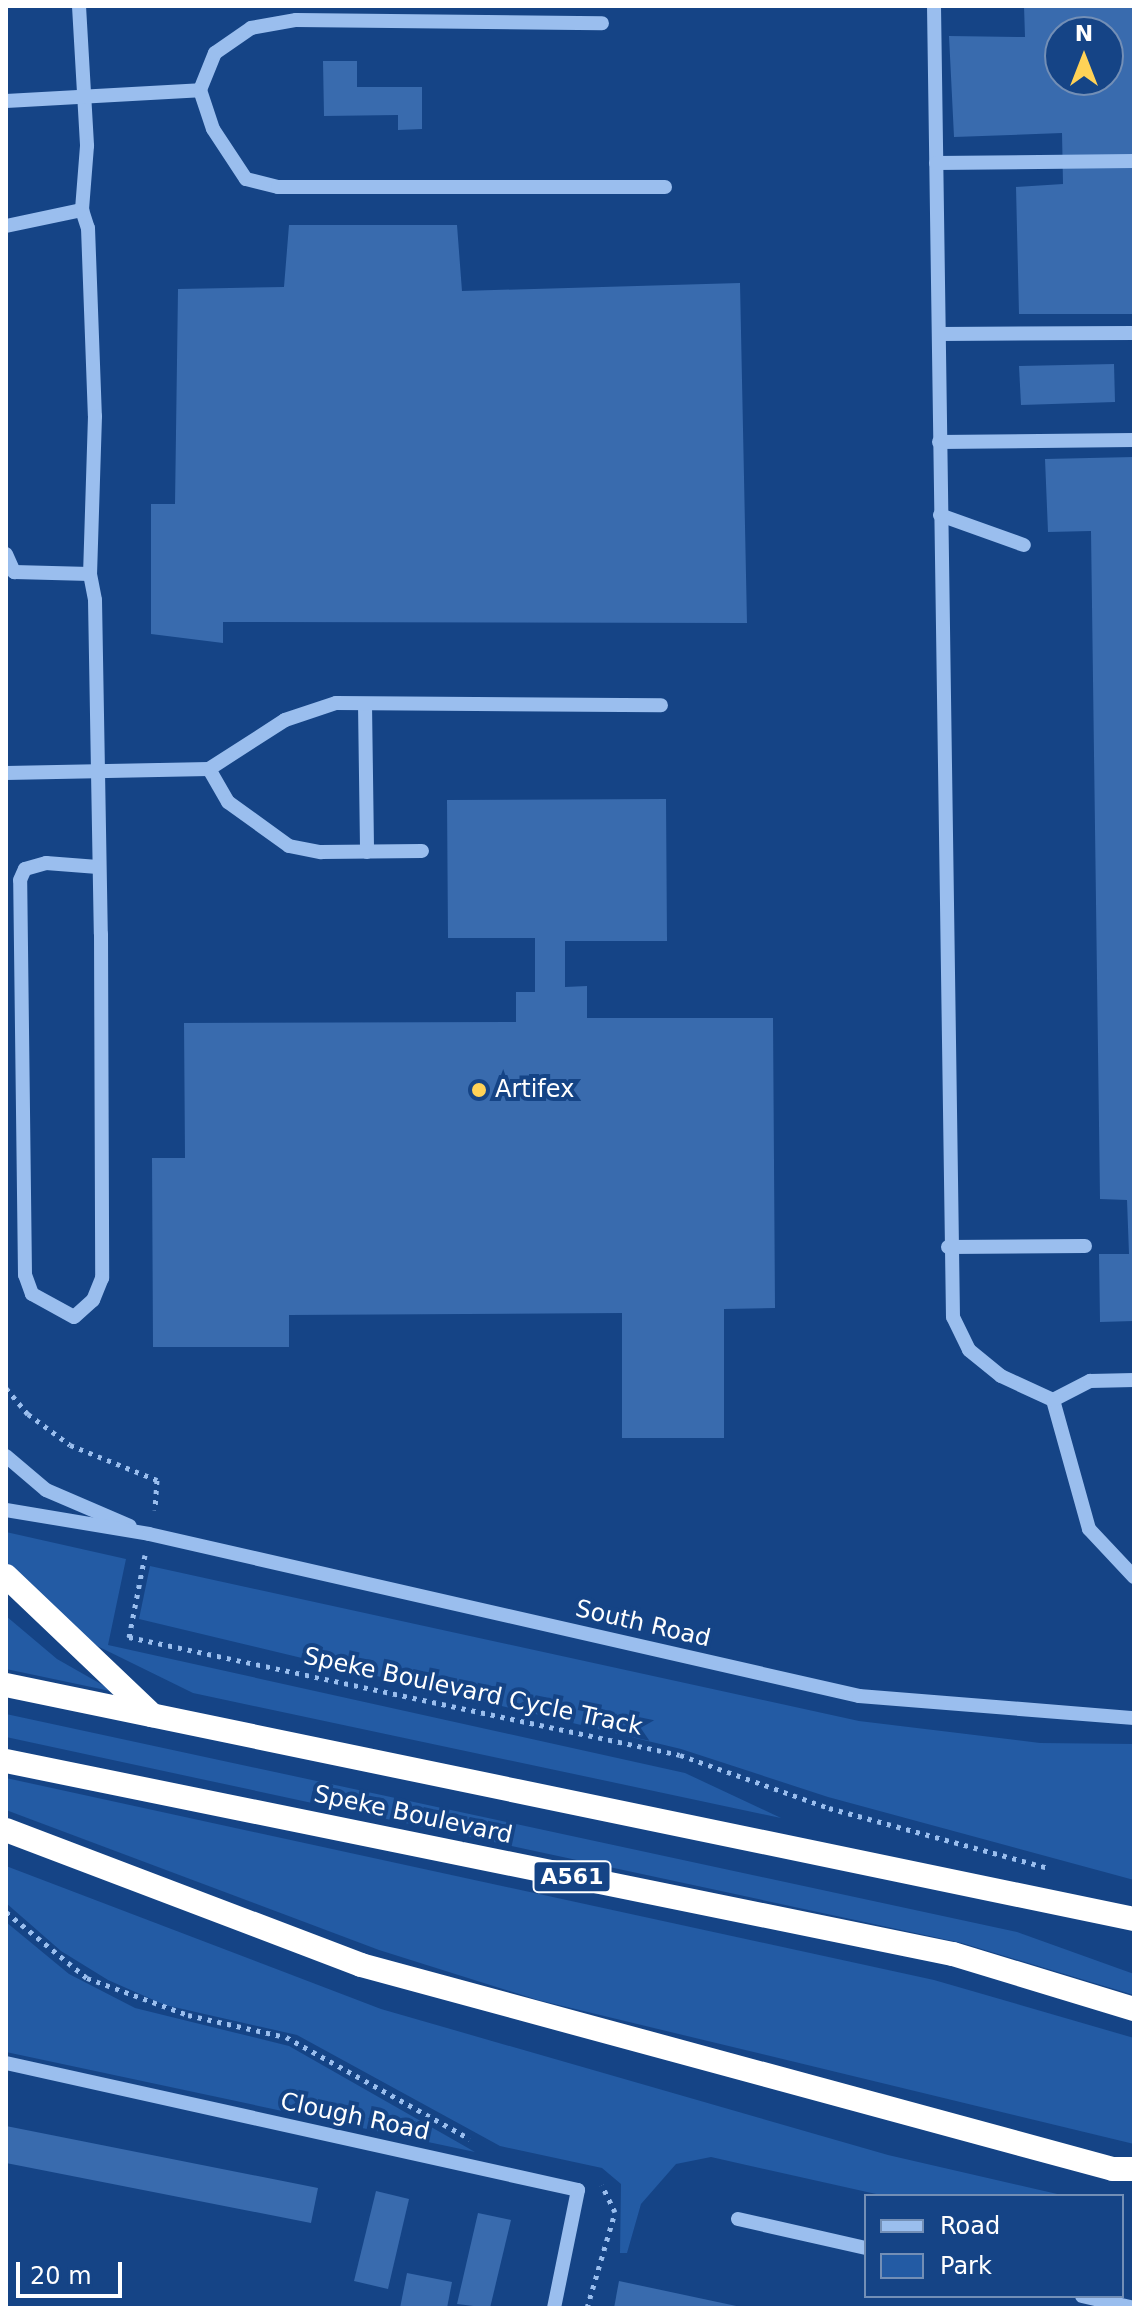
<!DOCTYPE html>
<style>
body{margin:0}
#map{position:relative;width:1140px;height:2314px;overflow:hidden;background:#154486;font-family:"DejaVu Sans",sans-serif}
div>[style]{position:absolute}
.green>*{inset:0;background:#235ba4}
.building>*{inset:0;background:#396bae}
.path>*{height:5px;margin-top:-2.5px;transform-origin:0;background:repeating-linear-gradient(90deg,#9abeee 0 4px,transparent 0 10px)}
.minor>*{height:14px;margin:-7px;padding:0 7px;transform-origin:7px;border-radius:7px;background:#9abeee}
.highway>*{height:24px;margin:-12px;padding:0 12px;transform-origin:12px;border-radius:12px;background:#fff}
.dots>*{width:22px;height:22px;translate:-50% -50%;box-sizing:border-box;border:4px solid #154486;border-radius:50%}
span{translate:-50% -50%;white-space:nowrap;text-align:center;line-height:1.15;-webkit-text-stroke:8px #154486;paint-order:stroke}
.shield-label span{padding:2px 6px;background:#154486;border:2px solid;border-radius:6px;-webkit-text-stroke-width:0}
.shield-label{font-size:22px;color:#fff;font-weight:700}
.poi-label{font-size:24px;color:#fff}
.left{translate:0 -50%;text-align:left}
.street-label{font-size:24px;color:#fff}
.frame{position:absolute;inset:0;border:8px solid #fff;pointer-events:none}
.legend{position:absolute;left:864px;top:2194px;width:260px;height:104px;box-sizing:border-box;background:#154486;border:2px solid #738fb6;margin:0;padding:10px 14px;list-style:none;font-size:24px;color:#fff}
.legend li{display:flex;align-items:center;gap:16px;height:40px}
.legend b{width:40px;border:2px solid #738fb6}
.north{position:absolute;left:1044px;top:16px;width:80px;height:80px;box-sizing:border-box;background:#154486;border:2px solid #738fb6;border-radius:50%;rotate:0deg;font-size:22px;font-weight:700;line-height:32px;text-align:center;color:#fff}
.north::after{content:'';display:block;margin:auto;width:28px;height:36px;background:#ffd257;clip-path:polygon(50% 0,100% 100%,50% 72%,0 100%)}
.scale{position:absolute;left:16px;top:2262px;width:106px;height:36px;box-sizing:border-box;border:4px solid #fff;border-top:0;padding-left:10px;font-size:24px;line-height:28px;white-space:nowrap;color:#fff;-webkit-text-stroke:6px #154486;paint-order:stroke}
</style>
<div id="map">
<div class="green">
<div style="clip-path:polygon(6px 1532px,126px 1559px,108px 1645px,685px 1773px,781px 1818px,193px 1693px,83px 1639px,6px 1578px)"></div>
<div style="clip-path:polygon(150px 1566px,859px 1721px,1040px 1743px,1134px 1744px,1134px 1880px,828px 1797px,681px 1749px,139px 1619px)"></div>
<div style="clip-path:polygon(6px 1616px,57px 1659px,115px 1692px,6px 1669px)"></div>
<div style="clip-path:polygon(6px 1714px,1017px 1932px,1134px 1974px,1134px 1995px,962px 1943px,6px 1737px)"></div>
<div style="clip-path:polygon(6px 1778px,934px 1980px,1134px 2038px,1134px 2144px,538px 2000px,379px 1950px,6px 1810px)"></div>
<div style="clip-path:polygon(6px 1866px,381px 2009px,888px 2155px,1066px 2196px,885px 2196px,711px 2157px,676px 2164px,641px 2204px,627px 2253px,620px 2253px,621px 2184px,602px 2168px,500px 2146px,297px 2035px,165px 2005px,108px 1980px,61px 1951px,6px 1903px)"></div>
<div style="clip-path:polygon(6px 1922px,69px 1974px,135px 2008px,289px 2046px,475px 2152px,6px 2052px)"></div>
</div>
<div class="building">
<div style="clip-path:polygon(evenodd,1024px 6px,1134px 6px,1134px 314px,1019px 314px,1016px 187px,1063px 184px,1062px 133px,954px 137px,949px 36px,1025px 37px,1024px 6px,1060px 32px,1108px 32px,1108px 80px,1060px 80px,1060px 32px)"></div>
<div style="clip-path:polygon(323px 61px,357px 61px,357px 87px,422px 87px,422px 129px,398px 130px,398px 115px,324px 116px)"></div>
<div style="clip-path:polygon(289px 225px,457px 225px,462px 291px,740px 283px,747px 623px,223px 622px,223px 643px,151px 634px,151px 504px,175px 504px,178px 289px,284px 287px)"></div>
<div style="clip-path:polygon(1114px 364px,1115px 402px,1021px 405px,1019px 366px)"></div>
<div style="clip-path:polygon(1134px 457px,1134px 1321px,1100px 1322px,1099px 1254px,1129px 1254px,1127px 1200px,1100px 1199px,1091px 531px,1048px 532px,1045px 459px)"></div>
<div style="clip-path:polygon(666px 799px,667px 941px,565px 941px,565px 987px,587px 986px,587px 1018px,773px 1018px,775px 1308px,724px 1309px,724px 1438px,622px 1438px,622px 1313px,289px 1315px,289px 1347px,153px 1347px,152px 1158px,185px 1158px,184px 1023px,516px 1022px,516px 992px,535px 992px,535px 938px,448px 938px,447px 800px)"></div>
<div style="clip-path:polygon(6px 2126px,318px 2188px,311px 2223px,6px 2163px)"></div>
<div style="clip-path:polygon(376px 2191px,409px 2199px,388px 2289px,354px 2281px)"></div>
<div style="clip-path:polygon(478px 2213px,511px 2220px,490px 2308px,457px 2304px)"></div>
<div style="clip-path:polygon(407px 2273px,452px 2282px,447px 2308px,400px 2308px)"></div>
<div style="clip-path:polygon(619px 2281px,741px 2307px,741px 2308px,614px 2308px)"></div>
</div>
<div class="path">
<div style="left:6px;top:1388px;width:34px;rotate:50deg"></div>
<div style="left:28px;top:1414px;width:52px;rotate:36.4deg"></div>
<div style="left:70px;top:1445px;width:94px;rotate:21.9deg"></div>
<div style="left:157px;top:1480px;width:30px;rotate:94deg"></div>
<div style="left:145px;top:1555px;width:84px;rotate:101deg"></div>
<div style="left:129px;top:1637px;width:563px;rotate:12.09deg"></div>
<div style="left:680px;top:1755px;width:158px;rotate:19.6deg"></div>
<div style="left:829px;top:1808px;width:228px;rotate:15.3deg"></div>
<div style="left:6px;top:1912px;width:104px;rotate:39.2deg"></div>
<div style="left:87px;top:1978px;width:108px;rotate:20.1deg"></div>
<div style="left:188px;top:2015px;width:100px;rotate:12.7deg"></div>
<div style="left:286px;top:2037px;width:210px;rotate:29deg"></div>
<div style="left:587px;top:2308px;width:100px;rotate:-73.7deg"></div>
<div style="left:615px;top:2212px;width:30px;rotate:-116deg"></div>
</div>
<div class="minor">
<div style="left:79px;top:6px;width:140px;rotate:86.7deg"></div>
<div style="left:87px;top:146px;width:64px;rotate:94.5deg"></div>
<div style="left:82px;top:210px;width:19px;rotate:72deg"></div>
<div style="left:88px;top:228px;width:188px;rotate:87.9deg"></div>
<div style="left:95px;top:416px;width:158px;rotate:91.8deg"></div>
<div style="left:90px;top:574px;width:26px;rotate:79deg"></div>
<div style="left:95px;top:600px;width:334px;rotate:89deg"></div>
<div style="left:101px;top:934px;width:344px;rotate:89.8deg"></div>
<div style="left:102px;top:1278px;width:24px;rotate:112deg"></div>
<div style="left:93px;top:1300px;width:25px;rotate:138deg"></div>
<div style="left:74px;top:1317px;width:48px;rotate:-151.3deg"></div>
<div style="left:32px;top:1294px;width:20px;rotate:-110deg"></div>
<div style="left:25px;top:1275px;width:395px;rotate:-90.7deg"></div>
<div style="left:20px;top:880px;width:12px;rotate:-66deg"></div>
<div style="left:25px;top:869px;width:22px;rotate:-16deg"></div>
<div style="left:46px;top:863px;width:52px;rotate:4.4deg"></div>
<div style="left:934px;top:6px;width:1311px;rotate:89.17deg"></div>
<div style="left:953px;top:1317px;width:37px;rotate:64deg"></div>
<div style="left:969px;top:1350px;width:41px;rotate:39.1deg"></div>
<div style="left:1001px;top:1376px;width:57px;rotate:24.8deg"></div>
<div style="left:200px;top:90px;width:40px;rotate:-68deg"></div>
<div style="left:215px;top:53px;width:44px;rotate:-34.8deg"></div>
<div style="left:251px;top:28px;width:46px;rotate:-10.1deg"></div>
<div style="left:296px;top:20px;width:306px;rotate:0.6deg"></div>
<div style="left:6px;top:101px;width:194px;rotate:-3.2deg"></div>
<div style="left:200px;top:90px;width:41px;rotate:71.6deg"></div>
<div style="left:213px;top:129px;width:60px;rotate:56.6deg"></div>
<div style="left:246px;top:179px;width:33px;rotate:14deg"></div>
<div style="left:278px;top:187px;width:387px"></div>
<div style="left:936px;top:163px;width:198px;rotate:-0.6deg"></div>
<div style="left:6px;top:226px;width:78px;rotate:-11.9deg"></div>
<div style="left:940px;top:334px;width:194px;rotate:-0.3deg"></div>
<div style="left:939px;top:442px;width:195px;rotate:-0.6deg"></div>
<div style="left:940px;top:515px;width:89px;rotate:19.7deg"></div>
<div style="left:6px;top:554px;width:20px;rotate:66deg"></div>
<div style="left:14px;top:572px;width:76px;rotate:1.5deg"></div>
<div style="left:365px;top:704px;width:148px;rotate:89.2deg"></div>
<div style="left:209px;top:769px;width:38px;rotate:60deg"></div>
<div style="left:228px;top:802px;width:75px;rotate:35.8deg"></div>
<div style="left:289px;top:846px;width:33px;rotate:11deg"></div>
<div style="left:321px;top:852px;width:101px;rotate:-0.6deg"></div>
<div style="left:6px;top:773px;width:203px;rotate:-1.1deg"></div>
<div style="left:209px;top:769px;width:90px;rotate:-32.8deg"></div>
<div style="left:285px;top:720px;width:54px;rotate:-18.4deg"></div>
<div style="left:336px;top:703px;width:325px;rotate:0.4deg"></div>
<div style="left:948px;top:1247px;width:137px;rotate:-0.4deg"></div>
<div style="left:1053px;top:1400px;width:134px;rotate:74.4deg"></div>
<div style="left:1089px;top:1529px;width:66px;rotate:46.8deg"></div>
<div style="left:1053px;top:1400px;width:42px;rotate:-27.2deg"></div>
<div style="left:1090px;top:1381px;width:44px;rotate:-1.3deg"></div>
<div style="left:6px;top:1456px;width:52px;rotate:40.4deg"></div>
<div style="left:46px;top:1490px;width:91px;rotate:23.2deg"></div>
<div style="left:6px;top:1510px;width:145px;rotate:9.5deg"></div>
<div style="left:149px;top:1534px;width:728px;rotate:12.85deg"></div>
<div style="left:859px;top:1696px;width:276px;rotate:4.6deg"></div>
<div style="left:6px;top:2063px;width:586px;rotate:12.52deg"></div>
<div style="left:578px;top:2190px;width:120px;rotate:101.5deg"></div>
<div style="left:738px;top:2219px;width:131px;rotate:12.8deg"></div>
<div style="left:1082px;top:2296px;width:53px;rotate:13deg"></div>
</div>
<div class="highway">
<div style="left:6px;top:1576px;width:202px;rotate:43.6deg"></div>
<div style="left:6px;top:1685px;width:1152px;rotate:11.72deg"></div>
<div style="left:6px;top:1761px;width:966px;rotate:11.52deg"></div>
<div style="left:953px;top:1954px;width:189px;rotate:16.9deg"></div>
<div style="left:6px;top:1830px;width:380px;rotate:20.8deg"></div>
<div style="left:361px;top:1965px;width:779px;rotate:15.18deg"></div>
<div style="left:1113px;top:2169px;width:21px"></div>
</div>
<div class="dots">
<div style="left:479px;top:1090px;background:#ffd257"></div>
</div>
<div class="shield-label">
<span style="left:572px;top:1877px">A561</span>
</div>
<div class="poi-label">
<span class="left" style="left:495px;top:1090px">Artifex</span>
</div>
<div class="street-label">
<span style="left:643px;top:1624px;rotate:13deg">South Road</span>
<span style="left:473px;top:1692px;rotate:12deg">Speke Boulevard Cycle Track</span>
<span style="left:413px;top:1815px;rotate:12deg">Speke Boulevard</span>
<span style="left:355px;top:2117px;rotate:12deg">Clough Road</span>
</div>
<div class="frame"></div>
<ul class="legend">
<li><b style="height:10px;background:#9abeee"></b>Road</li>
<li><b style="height:22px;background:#235ba4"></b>Park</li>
</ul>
<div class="north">N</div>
<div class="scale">20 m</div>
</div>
